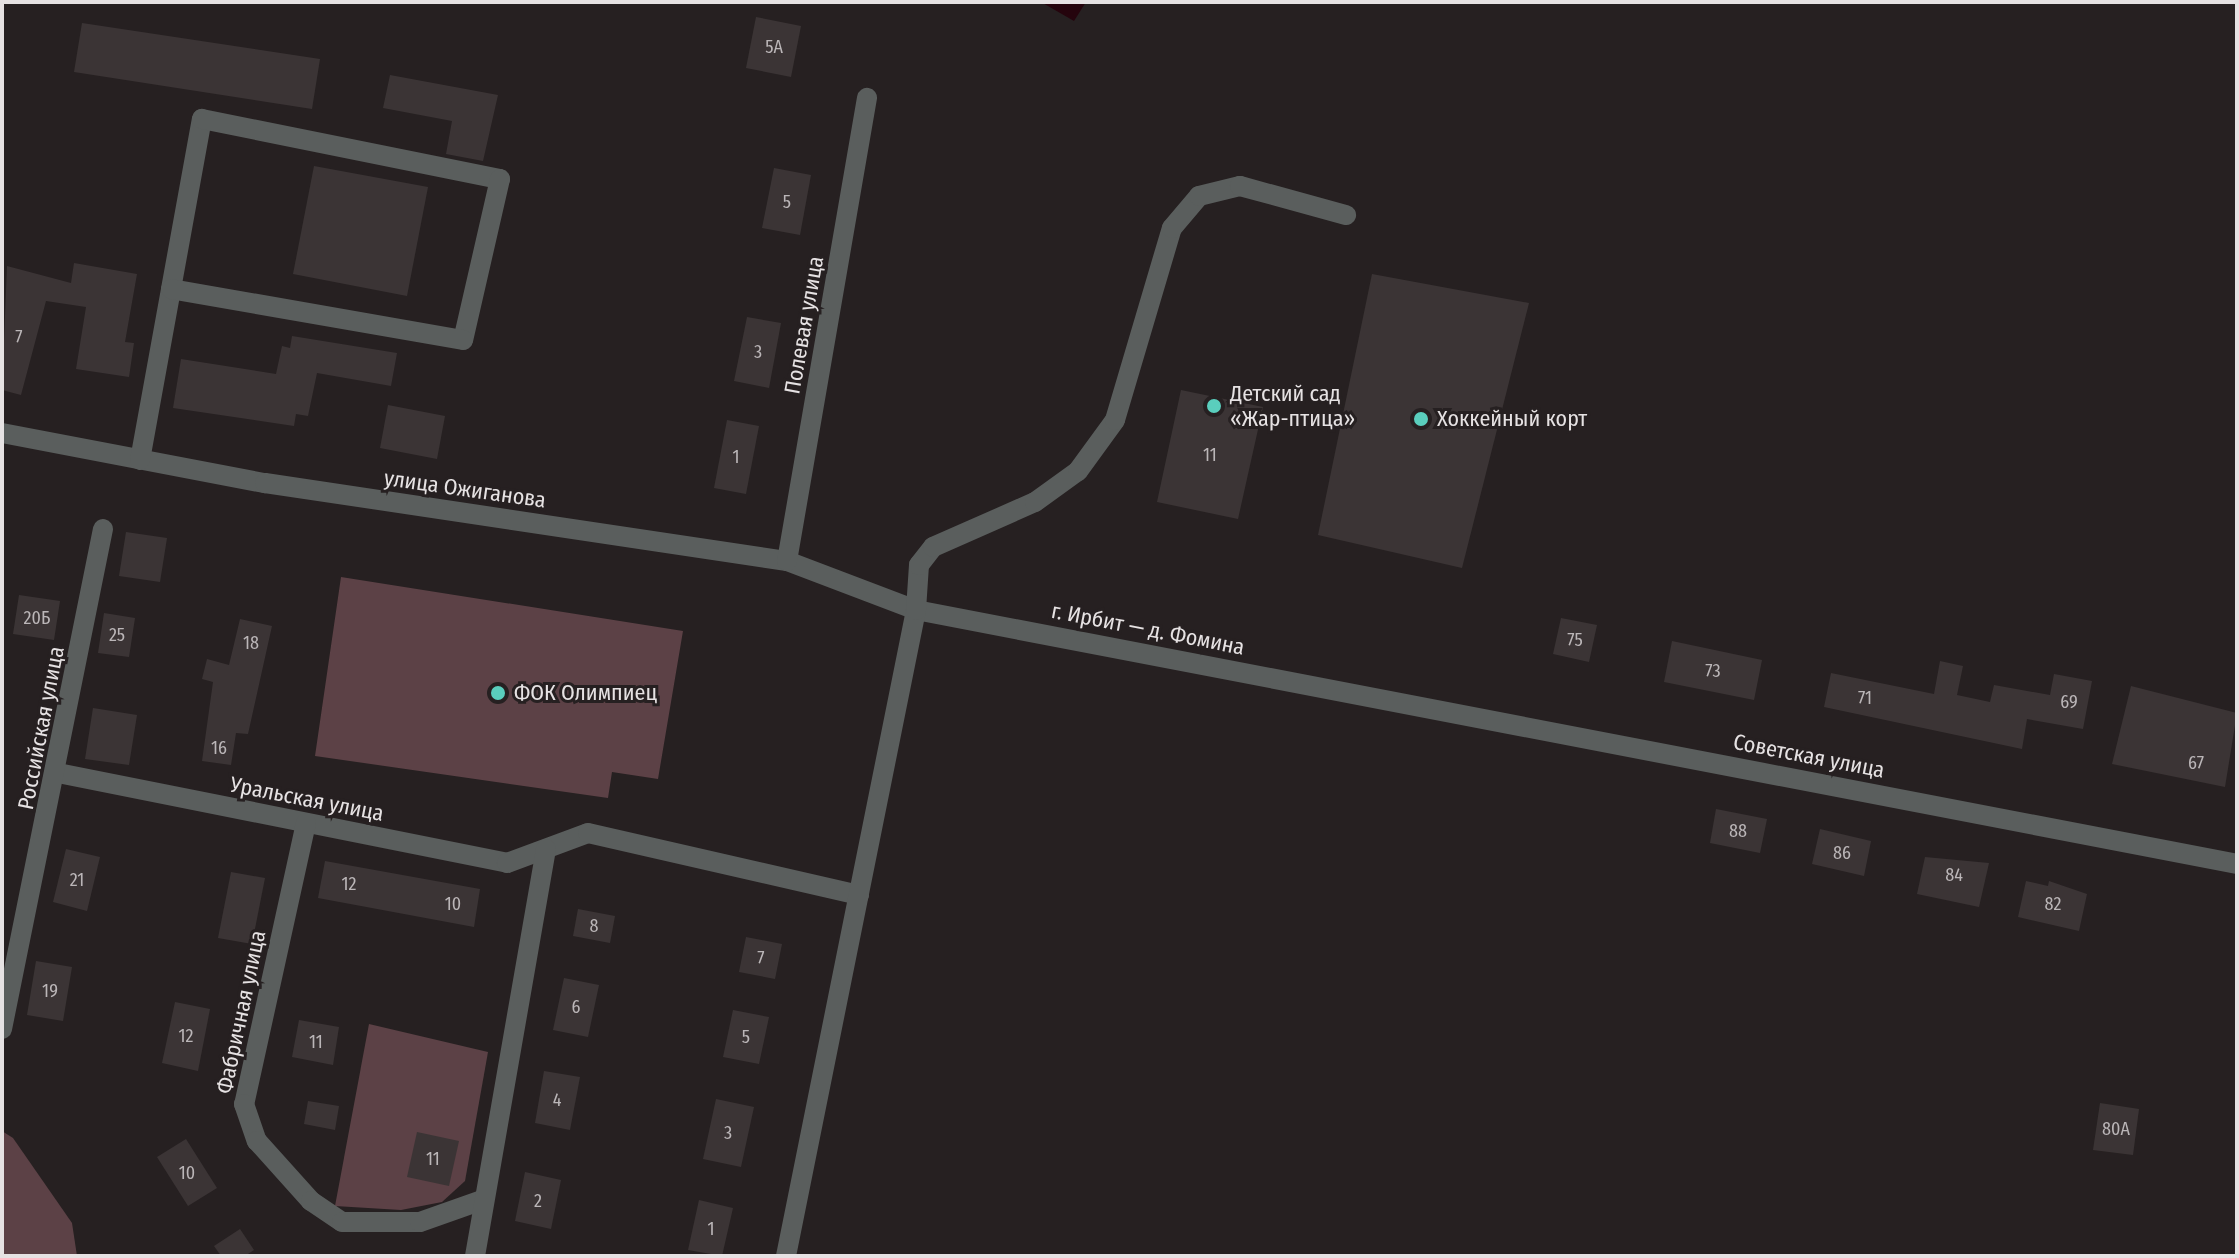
<!DOCTYPE html>
<meta charset="utf-8">
<style>
body{margin:0}
#map{position:relative;width:2239px;height:1258px;overflow:hidden;background:#262021;font-family:"Fira Sans Condensed",sans-serif}
div>[style]{position:absolute}
.green>*{inset:0;background:#5c4146}
.water>*{inset:0;background:#25040d}
.building>*{inset:0;background:#3b3435}
.minor>*{height:20px;margin:-10px;padding:0 10px;transform-origin:10px;border-radius:10px;background:#5a5e5d}
.dots>*{width:22px;height:22px;translate:-50% -50%;box-sizing:border-box;border:4px solid #262021;border-radius:50%}
span{translate:-50% -50%;white-space:nowrap;text-align:center;line-height:1.15;-webkit-text-stroke:6px #262021;paint-order:stroke}
.number-label{font-size:18px;color:#bbb6b8}
.number-label span{-webkit-text-stroke-width:0}
.street-label{font-size:22px;color:#e6e2e3}
.poi-label{font-size:22px;color:#e6e2e3}
.left{translate:0 -50%;text-align:left}
.frame{position:absolute;inset:0;border:4px solid #e6e2e3;pointer-events:none}
</style>
<div id="map">
<div class="green">
<div style="clip-path:polygon(341px 577px,683px 631px,658px 779px,612px 772px,608px 798px,315px 756px)"></div>
<div style="clip-path:polygon(369px 1024px,488px 1052px,465px 1181px,442px 1202px,401px 1210px,335px 1206px)"></div>
<div style="clip-path:polygon(2px 1131px,13px 1138px,72px 1223px,77px 1256px,2px 1256px)"></div>
</div>
<div class="water">
<div style="clip-path:polygon(1041px 2px,1086px 2px,1074px 21px)"></div>
</div>
<div class="building">
<div style="clip-path:polygon(756px 17px,801px 26px,791px 77px,746px 68px)"></div>
<div style="clip-path:polygon(82px 23px,320px 59px,312px 109px,74px 72px)"></div>
<div style="clip-path:polygon(390px 75px,498px 95px,483px 161px,446px 154px,452px 121px,383px 108px)"></div>
<div style="clip-path:polygon(314px 166px,428px 187px,407px 296px,293px 274px)"></div>
<div style="clip-path:polygon(774px 168px,811px 175px,800px 235px,762px 228px)"></div>
<div style="clip-path:polygon(74px 263px,137px 274px,125px 342px,134px 343px,129px 377px,76px 369px,86px 307px,46px 301px,21px 395px,2px 390px,7px 266px,71px 283px)"></div>
<div style="clip-path:polygon(1372px 274px,1529px 303px,1462px 568px,1318px 535px)"></div>
<div style="clip-path:polygon(747px 317px,781px 323px,769px 388px,734px 381px)"></div>
<div style="clip-path:polygon(292px 336px,397px 353px,391px 386px,317px 373px,308px 416px,296px 414px,294px 426px,173px 408px,181px 359px,276px 374px,282px 346px,290px 348px)"></div>
<div style="clip-path:polygon(1181px 390px,1263px 407px,1238px 519px,1157px 502px)"></div>
<div style="clip-path:polygon(388px 405px,445px 416px,437px 459px,380px 448px)"></div>
<div style="clip-path:polygon(727px 420px,759px 426px,746px 494px,714px 488px)"></div>
<div style="clip-path:polygon(126px 532px,167px 538px,160px 582px,119px 576px)"></div>
<div style="clip-path:polygon(19px 595px,60px 601px,54px 640px,13px 634px)"></div>
<div style="clip-path:polygon(104px 613px,135px 618px,129px 657px,98px 653px)"></div>
<div style="clip-path:polygon(1561px 618px,1597px 625px,1589px 662px,1553px 654px)"></div>
<div style="clip-path:polygon(240px 619px,272px 626px,248px 734px,236px 733px,231px 765px,202px 761px,213px 682px,202px 679px,207px 659px,229px 665px)"></div>
<div style="clip-path:polygon(1672px 641px,1762px 660px,1754px 700px,1664px 682px)"></div>
<div style="clip-path:polygon(1940px 661px,1963px 666px,1957px 695px,1990px 702px,1994px 685px,2050px 695px,2054px 674px,2092px 681px,2083px 729px,2027px 719px,2022px 749px,1824px 707px,1831px 673px,1934px 694px)"></div>
<div style="clip-path:polygon(2131px 686px,2237px 713px,2225px 787px,2112px 764px)"></div>
<div style="clip-path:polygon(93px 708px,137px 715px,129px 765px,85px 759px)"></div>
<div style="clip-path:polygon(1716px 809px,1767px 819px,1760px 853px,1710px 843px)"></div>
<div style="clip-path:polygon(1820px 829px,1871px 841px,1864px 876px,1812px 864px)"></div>
<div style="clip-path:polygon(66px 849px,100px 857px,87px 911px,53px 902px)"></div>
<div style="clip-path:polygon(1925px 857px,1989px 863px,1979px 907px,1917px 894px)"></div>
<div style="clip-path:polygon(325px 861px,480px 889px,474px 927px,318px 898px)"></div>
<div style="clip-path:polygon(231px 872px,265px 878px,252px 944px,218px 938px)"></div>
<div style="clip-path:polygon(2026px 881px,2048px 886px,2049px 881px,2087px 894px,2079px 931px,2018px 917px)"></div>
<div style="clip-path:polygon(578px 909px,615px 916px,610px 943px,573px 936px)"></div>
<div style="clip-path:polygon(746px 937px,782px 944px,775px 979px,739px 972px)"></div>
<div style="clip-path:polygon(36px 961px,72px 967px,63px 1021px,27px 1015px)"></div>
<div style="clip-path:polygon(564px 978px,599px 985px,588px 1037px,553px 1030px)"></div>
<div style="clip-path:polygon(175px 1002px,210px 1009px,198px 1071px,162px 1063px)"></div>
<div style="clip-path:polygon(733px 1010px,769px 1017px,759px 1064px,723px 1057px)"></div>
<div style="clip-path:polygon(299px 1020px,339px 1027px,333px 1065px,292px 1057px)"></div>
<div style="clip-path:polygon(544px 1071px,580px 1077px,570px 1130px,535px 1123px)"></div>
<div style="clip-path:polygon(716px 1099px,754px 1107px,741px 1167px,703px 1159px)"></div>
<div style="clip-path:polygon(308px 1101px,339px 1106px,335px 1130px,304px 1124px)"></div>
<div style="clip-path:polygon(2100px 1103px,2139px 1109px,2133px 1155px,2093px 1150px)"></div>
<div style="clip-path:polygon(417px 1132px,459px 1141px,449px 1186px,407px 1177px)"></div>
<div style="clip-path:polygon(186px 1139px,217px 1188px,188px 1206px,157px 1157px)"></div>
<div style="clip-path:polygon(525px 1172px,561px 1180px,551px 1229px,515px 1221px)"></div>
<div style="clip-path:polygon(699px 1200px,733px 1208px,722px 1256px,688px 1250px)"></div>
<div style="clip-path:polygon(240px 1229px,254px 1250px,245px 1256px,221px 1256px,214px 1246px)"></div>
</div>
<div class="minor">
<div style="left:2px;top:433px;width:268px;rotate:10.8deg"></div>
<div style="left:265px;top:483px;width:528px;rotate:8.5deg"></div>
<div style="left:787px;top:561px;width:138px;rotate:20.8deg"></div>
<div style="left:916px;top:610px;width:1345px;rotate:10.88deg"></div>
<div style="left:140px;top:460px;width:174px;rotate:-79.7deg"></div>
<div style="left:171px;top:289px;width:173px;rotate:-79.7deg"></div>
<div style="left:202px;top:119px;width:304px;rotate:11.4deg"></div>
<div style="left:500px;top:179px;width:165px;rotate:102.9deg"></div>
<div style="left:463px;top:340px;width:296px;rotate:-170.1deg"></div>
<div style="left:787px;top:561px;width:470px;rotate:-80.2deg"></div>
<div style="left:58px;top:773px;width:458px;rotate:11.3deg"></div>
<div style="left:507px;top:863px;width:86px;rotate:-20.3deg"></div>
<div style="left:588px;top:833px;width:278px;rotate:12.9deg"></div>
<div style="left:306px;top:823px;width:288px;rotate:102.4deg"></div>
<div style="left:244px;top:1104px;width:39px;rotate:71deg"></div>
<div style="left:257px;top:1141px;width:81px;rotate:48deg"></div>
<div style="left:311px;top:1201px;width:37px;rotate:34deg"></div>
<div style="left:342px;top:1222px;width:78px"></div>
<div style="left:420px;top:1222px;width:66px;rotate:-19.5deg"></div>
<div style="left:2px;top:1029px;width:510px;rotate:-78.58deg"></div>
<div style="left:475px;top:1256px;width:413px;rotate:-80.1deg"></div>
<div style="left:786px;top:1256px;width:659px;rotate:-78.62deg"></div>
<div style="left:916px;top:610px;width:45px;rotate:-86.2deg"></div>
<div style="left:919px;top:565px;width:23px;rotate:-52deg"></div>
<div style="left:933px;top:547px;width:111px;rotate:-23.8deg"></div>
<div style="left:1035px;top:502px;width:53px;rotate:-35.8deg"></div>
<div style="left:1078px;top:471px;width:63px;rotate:-54deg"></div>
<div style="left:1115px;top:420px;width:200px;rotate:-73.5deg"></div>
<div style="left:1172px;top:228px;width:42px;rotate:-49.8deg"></div>
<div style="left:1199px;top:196px;width:42px;rotate:-13.7deg"></div>
<div style="left:1240px;top:186px;width:110px;rotate:15.3deg"></div>
</div>
<div class="dots">
<div style="left:1214px;top:406px;background:#5acebd"></div>
<div style="left:1421px;top:419px;background:#5acebd"></div>
<div style="left:498px;top:693px;background:#5acebd"></div>
</div>
<div class="number-label">
<span style="left:774px;top:47px">5А</span>
<span style="left:787px;top:202px">5</span>
<span style="left:19px;top:337px">7</span>
<span style="left:758px;top:352px">3</span>
<span style="left:1210px;top:455px">11</span>
<span style="left:736px;top:457px">1</span>
<span style="left:37px;top:618px">20Б</span>
<span style="left:117px;top:635px">25</span>
<span style="left:1575px;top:640px">75</span>
<span style="left:251px;top:643px">18</span>
<span style="left:1713px;top:671px">73</span>
<span style="left:1865px;top:698px">71</span>
<span style="left:2069px;top:702px">69</span>
<span style="left:219px;top:748px">16</span>
<span style="left:2196px;top:763px">67</span>
<span style="left:1738px;top:831px">88</span>
<span style="left:1842px;top:853px">86</span>
<span style="left:1954px;top:875px">84</span>
<span style="left:77px;top:880px">21</span>
<span style="left:349px;top:884px">12</span>
<span style="left:453px;top:904px">10</span>
<span style="left:2053px;top:904px">82</span>
<span style="left:594px;top:926px">8</span>
<span style="left:761px;top:958px">7</span>
<span style="left:50px;top:991px">19</span>
<span style="left:576px;top:1007px">6</span>
<span style="left:186px;top:1036px">12</span>
<span style="left:746px;top:1037px">5</span>
<span style="left:316px;top:1042px">11</span>
<span style="left:557px;top:1100px">4</span>
<span style="left:2116px;top:1129px">80А</span>
<span style="left:728px;top:1133px">3</span>
<span style="left:433px;top:1159px">11</span>
<span style="left:187px;top:1173px">10</span>
<span style="left:538px;top:1201px">2</span>
<span style="left:711px;top:1229px">1</span>
</div>
<div class="street-label">
<span style="left:804px;top:325px;rotate:-80deg">Полевая улица</span>
<span style="left:465px;top:489px;rotate:8deg">улица Ожиганова</span>
<span style="left:1148px;top:629px;rotate:11deg">г. Ирбит — д. Фомина</span>
<span style="left:41px;top:728px;rotate:-79deg">Российская улица</span>
<span style="left:1809px;top:756px;rotate:11deg">Советская улица</span>
<span style="left:307px;top:799px;rotate:11deg">Уральская улица</span>
<span style="left:241px;top:1012px;rotate:-78deg">Фабричная улица</span>
</div>
<div class="poi-label">
<span class="left" style="left:1230px;top:406px">Детский сад<br>«Жар-птица»</span>
<span class="left" style="left:1437px;top:419px">Хоккейный корт</span>
<span class="left" style="left:514px;top:693px">ФОК Олимпиец</span>
</div>
<div class="frame"></div>
</div>
